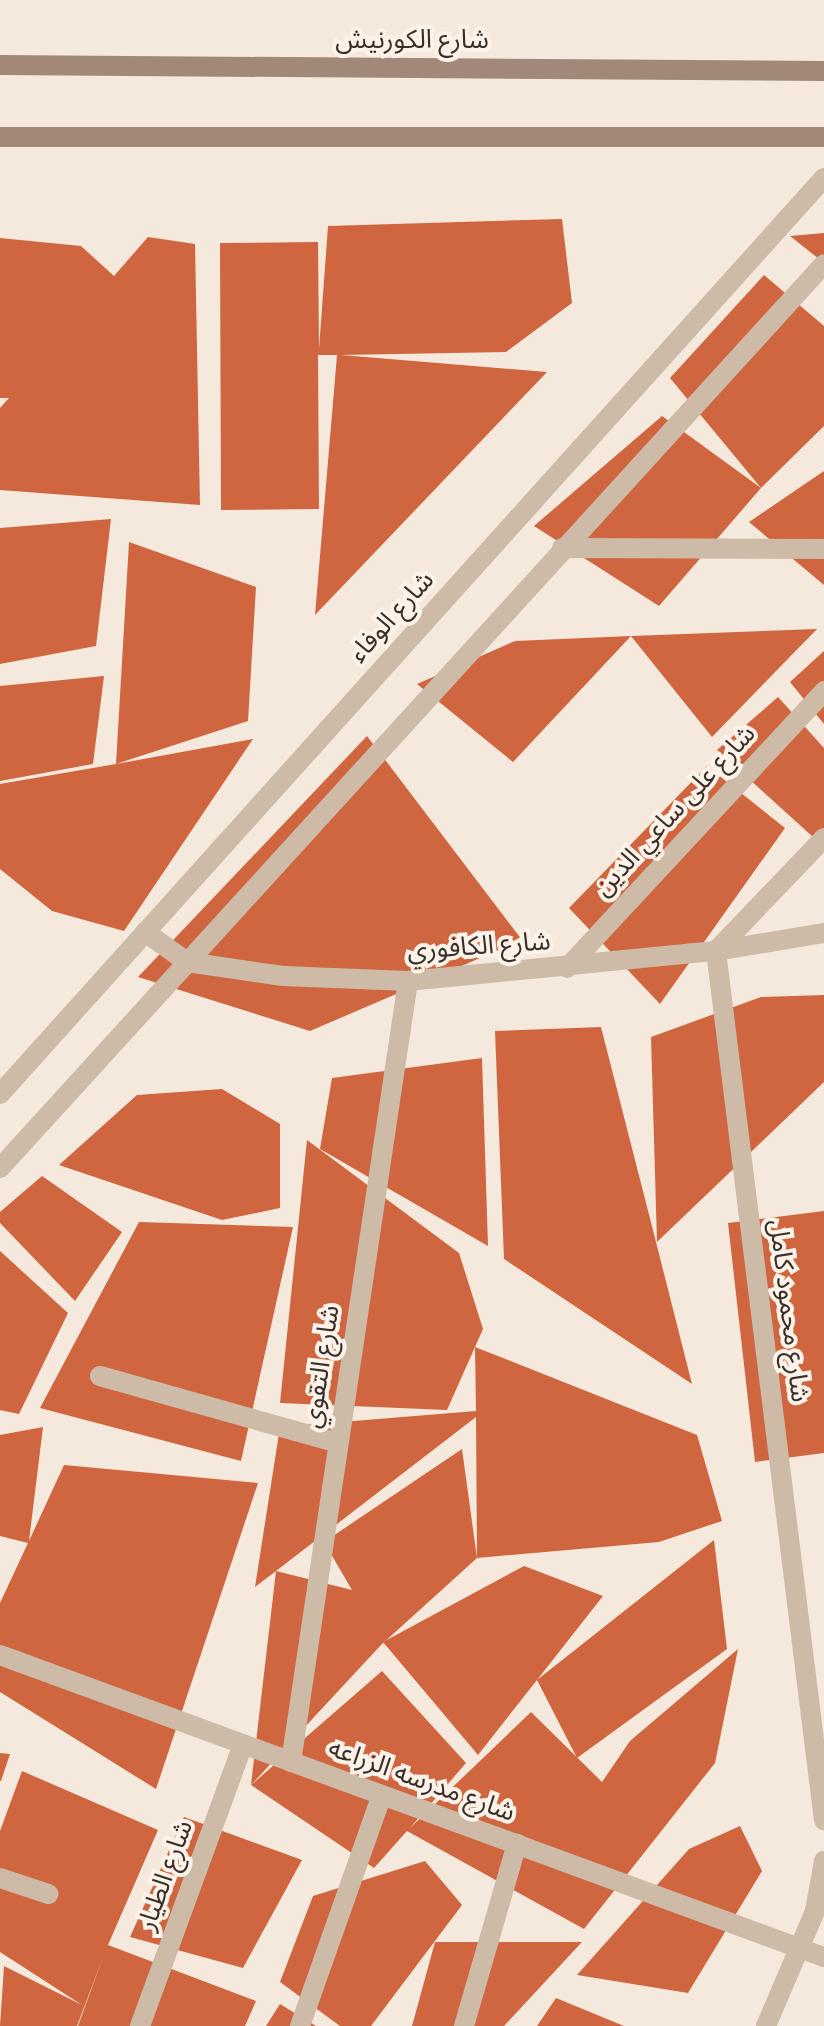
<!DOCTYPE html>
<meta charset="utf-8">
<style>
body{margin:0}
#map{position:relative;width:824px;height:2026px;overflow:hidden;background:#f4e9dc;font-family:Overpass,"Noto Sans Arabic",sans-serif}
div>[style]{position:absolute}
.building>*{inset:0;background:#cf663f}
.minor>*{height:20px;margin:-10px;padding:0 10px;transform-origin:10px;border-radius:10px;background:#cdbaa7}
.secondary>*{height:20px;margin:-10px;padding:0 10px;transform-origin:10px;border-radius:10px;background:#a18878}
span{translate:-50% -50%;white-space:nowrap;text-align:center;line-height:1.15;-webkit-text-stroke:8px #fbf3e9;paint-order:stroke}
.street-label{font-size:26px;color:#392e28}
</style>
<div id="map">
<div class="building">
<div style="clip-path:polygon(562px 219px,572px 303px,506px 352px,341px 355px,547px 372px,315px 615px,337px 355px,318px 355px,319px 509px,221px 510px,220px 243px,318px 242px,319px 349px,328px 226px)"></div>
<div style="clip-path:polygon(824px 233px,824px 263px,790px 236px)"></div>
<div style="clip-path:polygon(148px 237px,195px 244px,200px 505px,0 490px,0 408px,9px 398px,0 398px,0 238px,81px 246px,114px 276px)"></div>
<div style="clip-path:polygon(764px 275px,824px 326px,824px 426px,761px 488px,670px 378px)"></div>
<div style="clip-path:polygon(662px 416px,761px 488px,659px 606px,534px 526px)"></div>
<div style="clip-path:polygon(824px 471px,824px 585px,749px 522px)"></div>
<div style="clip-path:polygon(111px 519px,96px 646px,0 664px,0 528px)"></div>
<div style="clip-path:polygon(129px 542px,256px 587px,248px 721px,116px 764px,253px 739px,124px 931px,52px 911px,0 869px,0 784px,116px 764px)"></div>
<div style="clip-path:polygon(817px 629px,712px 737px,631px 636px)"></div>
<div style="clip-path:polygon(631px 636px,513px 762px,417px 684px,515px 641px)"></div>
<div style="clip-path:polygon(824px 651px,824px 724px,790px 682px)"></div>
<div style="clip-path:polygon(104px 676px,93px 764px,0 781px,0 686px)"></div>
<div style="clip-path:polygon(778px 697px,824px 748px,824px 847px,717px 750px)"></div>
<div style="clip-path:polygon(367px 736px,522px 940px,310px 1031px,138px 977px)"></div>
<div style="clip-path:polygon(707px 766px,785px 828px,660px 1004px,569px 908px)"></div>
<div style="clip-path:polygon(824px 995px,824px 1082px,657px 1242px,651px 1037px,761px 997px)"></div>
<div style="clip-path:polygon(601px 1027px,656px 1242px,692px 1384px,504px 1259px,495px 1031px)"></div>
<div style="clip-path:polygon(482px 1058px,488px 1246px,320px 1149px,332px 1078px)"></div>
<div style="clip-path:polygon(222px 1089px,280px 1124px,280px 1208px,222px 1220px,59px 1165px,137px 1095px)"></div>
<div style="clip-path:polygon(307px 1140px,459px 1253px,483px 1329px,447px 1410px,280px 1403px)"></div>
<div style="clip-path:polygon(42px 1176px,122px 1232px,75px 1301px,0 1223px,0 1212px)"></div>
<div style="clip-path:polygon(824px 1211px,824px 1453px,755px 1462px,728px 1223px)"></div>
<div style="clip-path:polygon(139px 1222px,293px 1227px,241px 1461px,40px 1408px)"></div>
<div style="clip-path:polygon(0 1251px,68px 1313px,19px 1414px,0 1410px)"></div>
<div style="clip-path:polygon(475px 1347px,697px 1435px,722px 1521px,659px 1542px,477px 1558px,476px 1417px,276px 1571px,352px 1590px,324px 1542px,462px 1449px,477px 1558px,381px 1645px,251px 1785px,276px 1571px,255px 1587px,280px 1427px,476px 1411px)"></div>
<div style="clip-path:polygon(43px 1427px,29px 1541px,64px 1465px,258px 1483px,156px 1789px,0 1692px,0 1603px,28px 1543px,0 1536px,0 1435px)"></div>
<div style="clip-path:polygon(714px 1540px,727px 1649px,577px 1758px,537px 1680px,478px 1755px,383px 1642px,524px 1566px,603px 1596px,537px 1680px)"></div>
<div style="clip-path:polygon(738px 1649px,715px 1763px,584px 1929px,407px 1831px,374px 1868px,251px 1785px,382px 1671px,466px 1763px,410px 1828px,531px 1712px,602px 1782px,630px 1741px)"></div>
<div style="clip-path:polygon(0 1753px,10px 1754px,1px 1781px,0 1781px)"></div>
<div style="clip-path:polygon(22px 1771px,158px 1830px,108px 1945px,256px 2001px,245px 2026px,78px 2026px,103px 1957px,77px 2026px,0 2026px,4px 1966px,82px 2005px,0 1952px,0 1831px)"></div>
<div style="clip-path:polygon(184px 1817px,302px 1860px,243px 1968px,130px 1937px)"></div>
<div style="clip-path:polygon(740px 1826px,762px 1871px,688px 1993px,577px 1975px,689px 1849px)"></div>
<div style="clip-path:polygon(425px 1861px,462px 1905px,371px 2026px,340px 2026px,280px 1982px,313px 1896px)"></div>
<div style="clip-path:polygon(435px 1942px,582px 1942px,504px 2026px,412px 2026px)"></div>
<div style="clip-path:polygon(556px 1998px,624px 2026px,537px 2026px)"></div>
<div style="clip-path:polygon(280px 2004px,316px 2026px,266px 2026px)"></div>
</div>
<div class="minor">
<div style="left:562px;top:548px;width:262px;rotate:0.2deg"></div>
<div style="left:824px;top:838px;width:156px;rotate:133.7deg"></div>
<div style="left:716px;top:951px;width:876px;rotate:82.92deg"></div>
<div style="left:145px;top:932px;width:52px;rotate:35.5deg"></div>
<div style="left:187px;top:962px;width:97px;rotate:8.3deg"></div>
<div style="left:283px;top:976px;width:125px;rotate:2.3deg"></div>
<div style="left:408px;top:981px;width:309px;rotate:-5.6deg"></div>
<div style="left:716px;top:951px;width:109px;rotate:-9.5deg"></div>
<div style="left:567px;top:968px;width:378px;rotate:-47.1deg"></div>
<div style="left:0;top:1094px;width:1232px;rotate:-48.03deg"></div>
<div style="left:0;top:1168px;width:1223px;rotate:-47.65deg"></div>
<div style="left:100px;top:1376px;width:247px;rotate:15.7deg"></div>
<div style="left:0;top:1655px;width:878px;rotate:20.13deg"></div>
<div style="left:291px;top:1762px;width:790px;rotate:-81.48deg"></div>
<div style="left:0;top:1878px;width:51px;rotate:18.4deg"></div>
<div style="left:140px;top:2026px;width:300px;rotate:-69.9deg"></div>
<div style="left:300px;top:2026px;width:245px;rotate:-70.5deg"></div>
<div style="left:464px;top:2026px;width:190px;rotate:-73.8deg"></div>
<div style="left:766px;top:2026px;width:125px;rotate:-66.9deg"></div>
<div style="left:815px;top:1911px;width:51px;rotate:-79.8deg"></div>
</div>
<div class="secondary">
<div style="left:0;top:65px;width:824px;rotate:0.42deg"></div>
<div style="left:0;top:137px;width:824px"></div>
</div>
<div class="street-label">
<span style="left:412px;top:42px">شارع الكورنيش</span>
<span style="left:393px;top:618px;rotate:-48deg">شارع الوفاء</span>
<span style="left:676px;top:812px;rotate:-47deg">شارع على ساعي الدين</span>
<span style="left:479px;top:948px;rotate:-4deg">شارع الكافوري</span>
<span style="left:787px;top:1311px;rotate:83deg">شارع محمود كامل</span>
<span style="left:323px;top:1367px;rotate:-81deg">شارع التقوي</span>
<span style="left:421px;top:1782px;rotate:20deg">شارع مدرسه الزراعه</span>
<span style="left:167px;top:1876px;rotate:-70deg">شارع الطيار</span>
</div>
</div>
